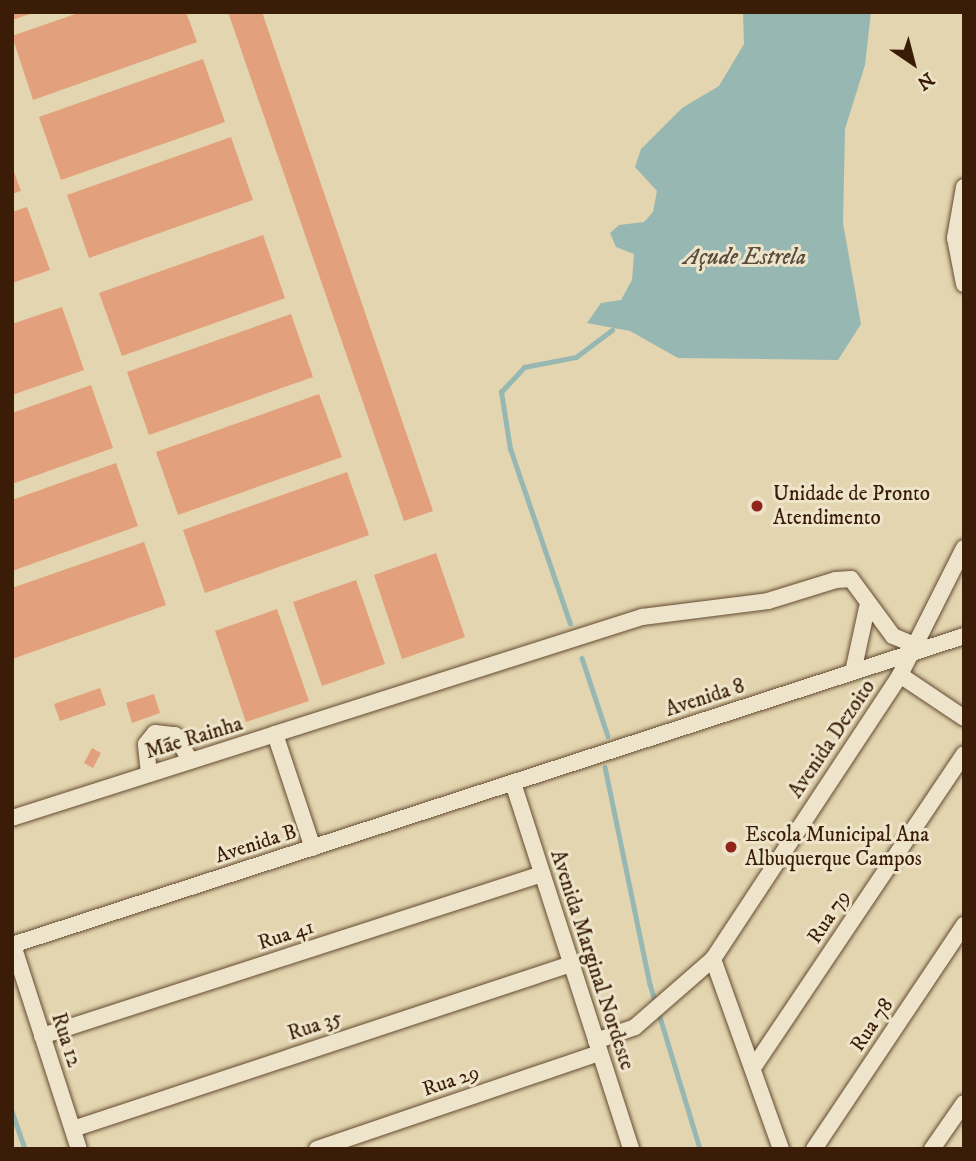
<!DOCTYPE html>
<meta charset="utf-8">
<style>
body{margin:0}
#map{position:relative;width:976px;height:1161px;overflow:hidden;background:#e3d5af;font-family:"IM FELL DW Pica",serif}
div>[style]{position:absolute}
.water>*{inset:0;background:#97b7b3}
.stream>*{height:4.5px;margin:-2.25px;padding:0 2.25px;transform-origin:2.25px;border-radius:2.25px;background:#97b7b3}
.building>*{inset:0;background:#e2a17c}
.roads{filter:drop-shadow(0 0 2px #654b31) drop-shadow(0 0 2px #654b31)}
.street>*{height:16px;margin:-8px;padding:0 8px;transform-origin:8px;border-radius:8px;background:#ede4cb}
.dots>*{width:19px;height:19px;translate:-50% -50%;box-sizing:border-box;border:4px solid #ede4cb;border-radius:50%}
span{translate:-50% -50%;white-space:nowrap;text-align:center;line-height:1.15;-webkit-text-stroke:6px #ede4cb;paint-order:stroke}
.poi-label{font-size:21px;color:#3b1d07}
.left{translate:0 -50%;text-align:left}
.street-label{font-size:21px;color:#3b1d07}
.water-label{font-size:23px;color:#574b3b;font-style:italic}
.frame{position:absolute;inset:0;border:14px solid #3b1d07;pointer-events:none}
.north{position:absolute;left:878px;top:28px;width:70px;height:70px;-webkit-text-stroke:5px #ede4cb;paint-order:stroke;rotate:145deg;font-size:19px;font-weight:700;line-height:28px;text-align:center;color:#3b1d07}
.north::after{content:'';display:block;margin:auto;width:24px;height:32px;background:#3b1d07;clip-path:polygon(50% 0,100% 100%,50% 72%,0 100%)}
</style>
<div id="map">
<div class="water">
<div style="clip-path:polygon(743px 12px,871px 12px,865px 65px,845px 129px,843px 223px,861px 324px,838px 360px,678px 358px,630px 331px,587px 323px,601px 303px,621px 300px,632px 280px,634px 254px,616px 247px,610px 233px,619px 225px,644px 222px,653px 212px,657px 191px,635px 167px,641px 149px,682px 108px,719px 86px,744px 44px)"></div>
</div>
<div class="stream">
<div style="left:570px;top:624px;width:185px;rotate:-108.9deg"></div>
<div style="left:510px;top:449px;width:58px;rotate:-99deg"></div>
<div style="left:501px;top:392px;width:34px;rotate:-47deg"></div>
<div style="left:524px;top:367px;width:53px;rotate:-10.9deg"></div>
<div style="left:576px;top:357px;width:45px;rotate:-36.9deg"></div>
<div style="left:582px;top:658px;width:82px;rotate:71.6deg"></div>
<div style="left:605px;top:767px;width:222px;rotate:78.3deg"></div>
<div style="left:650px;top:984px;width:172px;rotate:73.1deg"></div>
<div style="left:12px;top:1111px;width:40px;rotate:71.1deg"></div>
</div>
<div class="building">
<div style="clip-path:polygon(12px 12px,33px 12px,33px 13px,12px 20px)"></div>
<div style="clip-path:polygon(81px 12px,186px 12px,197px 42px,33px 100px,12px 36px)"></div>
<div style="clip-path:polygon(228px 12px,262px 12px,433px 511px,404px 521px)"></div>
<div style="clip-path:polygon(203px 59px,225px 122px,61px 180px,39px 117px)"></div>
<div style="clip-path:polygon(231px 137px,253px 200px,89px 258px,67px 195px)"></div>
<div style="clip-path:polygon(12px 167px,21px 191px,12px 194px)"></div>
<div style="clip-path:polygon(27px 207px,50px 270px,12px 283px,12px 212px)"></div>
<div style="clip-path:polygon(263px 235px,285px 298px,122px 356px,99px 293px)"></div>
<div style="clip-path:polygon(62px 307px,84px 370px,12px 395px,12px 324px)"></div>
<div style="clip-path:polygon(291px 314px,313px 377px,149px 435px,127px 372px)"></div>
<div style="clip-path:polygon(91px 385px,113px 448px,12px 484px,12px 413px)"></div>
<div style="clip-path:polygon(319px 394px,342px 457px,178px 515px,156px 452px)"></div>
<div style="clip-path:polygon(116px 463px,138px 526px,12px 571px,12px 500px)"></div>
<div style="clip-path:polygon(347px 472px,369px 535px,205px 593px,183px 530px)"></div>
<div style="clip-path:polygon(144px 542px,166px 605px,12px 659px,12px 588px)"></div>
<div style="clip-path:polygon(436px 553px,465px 637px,402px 659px,374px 575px)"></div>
<div style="clip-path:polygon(356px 580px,385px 664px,322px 686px,293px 602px)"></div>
<div style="clip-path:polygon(277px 609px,309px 701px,246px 722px,215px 631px)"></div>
<div style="clip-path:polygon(100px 688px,106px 705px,60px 721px,54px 704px)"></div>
<div style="clip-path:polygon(154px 694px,160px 713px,132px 723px,126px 703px)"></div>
<div style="clip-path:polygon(92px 748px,101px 753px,93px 768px,84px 763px)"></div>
</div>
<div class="roads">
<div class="street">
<div style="left:964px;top:187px;width:52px;rotate:100deg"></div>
<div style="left:955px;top:238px;width:47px;rotate:78.9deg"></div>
<div style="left:853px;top:672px;width:66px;rotate:-77.7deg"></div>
<div style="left:900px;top:675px;width:77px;rotate:33.9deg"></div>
<div style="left:275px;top:734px;width:385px;rotate:-17.7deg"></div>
<div style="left:642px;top:617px;width:127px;rotate:-7.2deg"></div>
<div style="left:768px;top:601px;width:71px;rotate:-17.2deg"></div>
<div style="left:836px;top:580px;width:15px;rotate:-4deg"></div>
<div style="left:851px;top:579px;width:71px;rotate:53.6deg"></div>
<div style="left:893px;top:636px;width:23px;rotate:23deg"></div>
<div style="left:149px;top:774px;width:30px;rotate:-96deg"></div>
<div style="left:146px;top:744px;width:14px;rotate:-51deg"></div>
<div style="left:155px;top:733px;width:20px;rotate:6deg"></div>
<div style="left:175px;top:735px;width:29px;rotate:59deg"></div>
<div style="left:513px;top:783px;width:385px;rotate:72.1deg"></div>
<div style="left:12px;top:818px;width:276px;rotate:-17.7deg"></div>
<div style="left:275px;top:734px;width:120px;rotate:71.6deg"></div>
<div style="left:12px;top:945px;width:1001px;rotate:-17.98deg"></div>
<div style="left:13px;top:945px;width:214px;rotate:72.1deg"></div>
<div style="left:42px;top:1036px;width:526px;rotate:-17.95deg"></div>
<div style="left:596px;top:1041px;width:41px;rotate:-19.7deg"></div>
<div style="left:635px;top:1027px;width:103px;rotate:-41.1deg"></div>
<div style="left:753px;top:1068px;width:378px;rotate:-56.1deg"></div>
<div style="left:73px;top:1129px;width:525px;rotate:-18.33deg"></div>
<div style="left:317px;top:1149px;width:298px;rotate:-18.8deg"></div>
<div style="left:781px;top:1149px;width:202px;rotate:-109.7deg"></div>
<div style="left:713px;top:959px;width:340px;rotate:-56.6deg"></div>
<div style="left:900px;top:675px;width:142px;rotate:-63.3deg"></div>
<div style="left:814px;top:1149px;width:270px;rotate:-56.2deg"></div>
<div style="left:932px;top:1149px;width:56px;rotate:-55.2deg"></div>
</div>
</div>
<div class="dots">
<div style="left:757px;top:506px;background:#8f2418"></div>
<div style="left:731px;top:847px;background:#8f2418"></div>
</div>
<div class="poi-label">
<span class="left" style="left:773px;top:506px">Unidade de Pronto<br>Atendimento</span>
<span class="left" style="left:745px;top:847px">Escola Municipal Ana<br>Albuquerque Campos</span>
</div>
<div class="street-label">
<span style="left:705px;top:698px;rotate:-18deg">Avenida 8</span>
<span style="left:194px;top:738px;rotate:-17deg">Mãe Rainha</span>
<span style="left:832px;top:739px;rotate:-56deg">Avenida Dezoito</span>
<span style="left:256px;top:844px;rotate:-18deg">Avenida B</span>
<span style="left:829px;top:917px;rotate:-56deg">Rua 79</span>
<span style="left:286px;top:935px;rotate:-18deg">Rua 41</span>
<span style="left:592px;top:960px;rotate:72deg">Avenida Marginal Nordeste</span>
<span style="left:872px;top:1025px;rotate:-56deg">Rua 78</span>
<span style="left:315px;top:1026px;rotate:-18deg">Rua 35</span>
<span style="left:66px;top:1040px;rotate:72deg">Rua 12</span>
<span style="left:451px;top:1081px;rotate:-19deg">Rua 29</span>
</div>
<div class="water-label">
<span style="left:745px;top:258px">Açude Estrela</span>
</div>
<div class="frame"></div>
<div class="north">N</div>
</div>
